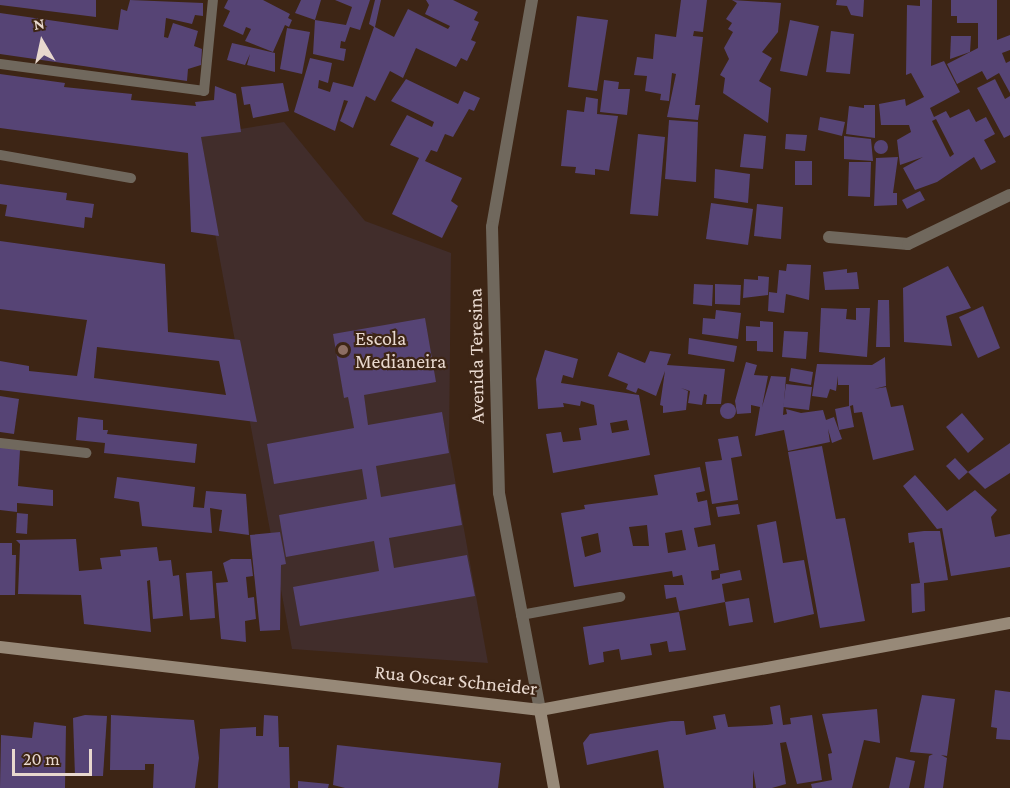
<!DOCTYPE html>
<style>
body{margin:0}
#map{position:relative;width:1010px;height:788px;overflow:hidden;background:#3d2515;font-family:"Crimson Pro",serif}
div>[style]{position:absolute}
.education>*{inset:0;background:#412d2b}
.building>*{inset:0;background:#564475}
.round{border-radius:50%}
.lane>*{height:10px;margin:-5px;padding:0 5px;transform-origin:5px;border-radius:5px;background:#70685d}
.street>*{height:12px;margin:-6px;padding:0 6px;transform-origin:6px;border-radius:6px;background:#70685d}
.secondary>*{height:12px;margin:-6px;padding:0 6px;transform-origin:6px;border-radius:6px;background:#978978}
.dots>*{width:16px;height:16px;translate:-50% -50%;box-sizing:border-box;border:3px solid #3d2515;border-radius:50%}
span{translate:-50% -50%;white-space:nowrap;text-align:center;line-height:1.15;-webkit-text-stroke:4.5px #3d2515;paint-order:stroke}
.poi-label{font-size:20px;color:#e8d8ce}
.left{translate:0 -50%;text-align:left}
.street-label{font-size:20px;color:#e8d8ce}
.north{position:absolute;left:12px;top:12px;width:60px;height:60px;-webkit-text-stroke:4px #3d2515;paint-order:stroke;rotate:351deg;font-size:16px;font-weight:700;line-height:24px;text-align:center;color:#e8d8ce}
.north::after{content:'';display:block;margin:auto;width:21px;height:27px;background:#e8d8ce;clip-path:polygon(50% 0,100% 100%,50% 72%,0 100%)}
.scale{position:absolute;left:12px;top:749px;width:80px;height:27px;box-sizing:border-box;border:3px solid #e8d8ce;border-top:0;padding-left:8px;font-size:18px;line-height:21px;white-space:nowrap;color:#e8d8ce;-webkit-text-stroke:4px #3d2515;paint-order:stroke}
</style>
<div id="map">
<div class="education">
<div style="clip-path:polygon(284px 122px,365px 221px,451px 253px,449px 446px,488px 663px,292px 649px,197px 136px)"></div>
</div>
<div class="building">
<div style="clip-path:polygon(0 0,96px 0,96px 17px,0 5px)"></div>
<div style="clip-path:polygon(130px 0,203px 3px,203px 16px,195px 15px,192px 24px,166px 18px,164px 37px,168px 38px,173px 23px,198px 31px,194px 46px,202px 49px,201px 65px,188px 69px,187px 81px,0 54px,0 13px,118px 30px,121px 9px,127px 11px)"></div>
<div style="clip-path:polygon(228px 0,263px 0,290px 14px,288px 18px,292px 20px,289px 27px,285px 25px,273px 52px,245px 41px,251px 29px,246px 27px,243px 35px,223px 26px,230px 11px,224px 8px)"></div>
<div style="clip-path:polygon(301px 0,321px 0,315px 20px,346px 25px,352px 7px,335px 0,370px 0,360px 30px,350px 27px,345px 42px,341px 41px,340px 48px,346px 49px,344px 61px,313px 54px,315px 20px,295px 13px)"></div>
<div style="clip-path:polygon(375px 0,381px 0,375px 27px,394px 37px,408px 9px,448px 29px,450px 26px,425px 14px,429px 5px,426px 0,453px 0,478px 12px,474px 20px,479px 22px,471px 40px,476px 42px,467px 61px,461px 58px,456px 67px,416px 48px,403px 78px,390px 71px,375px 101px,366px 96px,353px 128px,340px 121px,348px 101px,344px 100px,335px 131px,294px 112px,310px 58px,332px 63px,328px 83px,319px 80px,318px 88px,330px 92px,333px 82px,353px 87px,374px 27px,369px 24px)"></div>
<div style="clip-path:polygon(681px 0,707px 0,703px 32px,694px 31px,693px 36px,703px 37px,695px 105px,700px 105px,698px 120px,667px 117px,676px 74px,672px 73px,669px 101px,660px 100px,661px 94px,645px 91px,647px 76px,634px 75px,637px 57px,653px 59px,655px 34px,676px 37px)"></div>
<div style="clip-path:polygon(732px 0,781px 3px,778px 32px,762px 52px,772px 58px,759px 81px,771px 88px,768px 123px,723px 93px,725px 78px,720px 75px,729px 59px,724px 48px,733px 32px,728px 29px,732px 23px,726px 19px,737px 3px)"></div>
<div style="clip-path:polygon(837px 0,864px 0,863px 17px,851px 15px,847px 6px,836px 5px)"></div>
<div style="clip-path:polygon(evenodd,920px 0,932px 0,931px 66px,944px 61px,960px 92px,930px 108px,934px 117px,946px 111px,950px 118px,969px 109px,976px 122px,986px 117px,995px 134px,984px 140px,996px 162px,981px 170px,974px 157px,937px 182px,915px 190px,903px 168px,923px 157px,900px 165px,897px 140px,911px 132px,909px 125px,881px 125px,879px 104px,905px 99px,906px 106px,924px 97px,911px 73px,906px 75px,907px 5px,920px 6px,920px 0,936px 119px,954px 154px,950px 157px,932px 121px,936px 119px)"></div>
<div style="clip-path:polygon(951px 0,997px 0,997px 40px,1010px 35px,1010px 50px,1002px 53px,1006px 63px,1010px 61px,1010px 93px,999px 73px,987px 80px,982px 71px,957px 84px,947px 64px,978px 48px,978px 23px,957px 23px,957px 16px,951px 16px)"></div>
<div style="clip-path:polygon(577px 16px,608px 20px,597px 91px,568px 87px)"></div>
<div style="clip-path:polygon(790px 20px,819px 26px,807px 76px,780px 71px)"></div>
<div style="clip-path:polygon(287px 28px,310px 32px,302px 74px,280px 69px)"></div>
<div style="clip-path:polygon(831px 31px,854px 34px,850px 74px,826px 72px)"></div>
<div style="clip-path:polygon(951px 36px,971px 36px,970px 52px,950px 59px)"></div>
<div style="clip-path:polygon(232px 43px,275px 53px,275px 72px,247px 65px,250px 54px,245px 65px,227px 60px)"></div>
<div style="clip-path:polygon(0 74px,65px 83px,64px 87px,132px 94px,131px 100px,196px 106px,195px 102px,214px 100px,215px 86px,236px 94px,241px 132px,201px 137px,219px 236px,191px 232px,188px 153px,0 128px)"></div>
<div style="clip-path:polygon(406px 79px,458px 104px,464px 91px,480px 98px,474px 111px,469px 109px,453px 137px,445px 134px,437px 152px,431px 150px,425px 161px,462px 178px,451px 201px,458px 206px,442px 238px,392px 214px,419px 158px,390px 145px,407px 115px,432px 127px,434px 122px,391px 101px)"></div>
<div style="clip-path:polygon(995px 79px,1005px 99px,1010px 96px,1010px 135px,1004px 138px,977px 88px)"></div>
<div style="clip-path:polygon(604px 80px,619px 82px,618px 89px,630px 89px,627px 115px,600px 112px)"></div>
<div style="clip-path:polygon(283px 83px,289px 111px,253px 118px,250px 104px,244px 105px,241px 87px)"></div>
<div style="clip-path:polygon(586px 97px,598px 99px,597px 114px,618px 116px,609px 171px,595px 169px,595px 175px,575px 173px,576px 167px,561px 166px,567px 110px,584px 112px)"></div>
<div style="clip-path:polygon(864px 105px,875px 105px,875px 138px,846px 134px,849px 106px,864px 108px)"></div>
<div style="clip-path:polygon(820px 117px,845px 122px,842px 136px,818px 130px)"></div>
<div style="clip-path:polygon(669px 120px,698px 122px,696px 182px,665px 179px)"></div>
<div style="clip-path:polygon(638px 134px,665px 137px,658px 216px,630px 214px)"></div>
<div style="clip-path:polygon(744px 134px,766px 136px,763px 169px,740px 167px)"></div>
<div style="clip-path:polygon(786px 134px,807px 135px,805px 151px,785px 149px)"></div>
<div style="clip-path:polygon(844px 136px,871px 139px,873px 161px,844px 159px)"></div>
<div class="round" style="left:874px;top:140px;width:14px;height:14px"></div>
<div style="clip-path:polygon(898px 157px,893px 193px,897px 193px,897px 205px,874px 206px,876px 158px)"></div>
<div style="clip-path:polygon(795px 161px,812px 161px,812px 185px,795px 185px)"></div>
<div style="clip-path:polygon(849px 162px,871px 162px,870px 197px,848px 196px)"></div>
<div style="clip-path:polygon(715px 169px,750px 174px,748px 203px,714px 198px)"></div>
<div style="clip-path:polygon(0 184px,67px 193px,66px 200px,94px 204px,92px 218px,85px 217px,84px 228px,5px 216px,7px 205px,0 204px)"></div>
<div style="clip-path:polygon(920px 191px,925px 200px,907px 209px,902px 200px)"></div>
<div style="clip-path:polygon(711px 203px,753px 209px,748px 245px,706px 239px)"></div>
<div style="clip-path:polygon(757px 204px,783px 207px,781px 239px,754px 236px)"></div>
<div style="clip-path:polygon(evenodd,0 241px,165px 264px,168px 332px,240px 340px,257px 422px,0 390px,0 361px,29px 366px,29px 371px,77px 376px,87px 320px,0 309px,0 241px,97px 347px,219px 361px,226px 395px,94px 378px,97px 347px)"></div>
<div style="clip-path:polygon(787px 264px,811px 265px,809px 300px,786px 294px,784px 313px,768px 311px,769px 292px,777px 293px,779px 270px,786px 271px)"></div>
<div style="clip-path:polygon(948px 266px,971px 308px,946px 316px,952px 346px,904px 342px,903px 288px)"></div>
<div style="clip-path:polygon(847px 269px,847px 273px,857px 272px,859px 289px,825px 290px,823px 272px)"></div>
<div style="clip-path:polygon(758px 276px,769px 277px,768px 295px,743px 298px,744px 279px,758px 280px)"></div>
<div style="clip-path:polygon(694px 284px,713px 285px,712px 306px,693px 304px)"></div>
<div style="clip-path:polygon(715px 284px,741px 285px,740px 305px,715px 304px)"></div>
<div style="clip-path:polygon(878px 300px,889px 300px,890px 347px,876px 347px)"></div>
<div style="clip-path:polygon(983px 306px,1000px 348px,978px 358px,959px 317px)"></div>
<div style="clip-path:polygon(821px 308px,847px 309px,846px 319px,856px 320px,856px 308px,870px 308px,867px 357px,819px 352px)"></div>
<div style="clip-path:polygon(716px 310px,741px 313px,738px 339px,702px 334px,703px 318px,715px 319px)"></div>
<div style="clip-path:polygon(425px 318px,436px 382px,364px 395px,368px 425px,442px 412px,449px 453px,376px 466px,381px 497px,455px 484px,462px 525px,389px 538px,394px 568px,467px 555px,475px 596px,300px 626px,293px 587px,379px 571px,374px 541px,286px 557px,279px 515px,367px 499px,362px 469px,274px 484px,267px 444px,354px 428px,348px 397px,344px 398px,333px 334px)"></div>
<div style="clip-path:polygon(760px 321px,773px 322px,773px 352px,757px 351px,757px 341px,746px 341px,746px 326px,760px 327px)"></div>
<div style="clip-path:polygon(784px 331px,808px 332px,806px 359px,782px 357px)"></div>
<div style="clip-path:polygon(689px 338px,737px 346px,734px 362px,688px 354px)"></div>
<div style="clip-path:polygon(evenodd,545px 350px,578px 359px,573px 378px,563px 375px,561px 383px,639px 395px,650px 455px,553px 473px,546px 434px,561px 432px,563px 442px,581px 440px,579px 428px,597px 425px,594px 405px,581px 401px,580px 406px,563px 403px,564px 407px,538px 409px,536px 379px,545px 350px,627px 420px,629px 430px,612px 433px,610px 423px,627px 420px)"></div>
<div style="clip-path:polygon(650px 351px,671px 354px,667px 365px,725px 369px,721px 404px,706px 404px,707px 395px,704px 394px,702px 405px,688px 403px,690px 391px,681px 388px,688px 391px,686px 410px,663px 413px,663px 406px,660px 405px,665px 371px,656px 396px,638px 388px,636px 393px,626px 389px,628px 384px,608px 376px,618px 352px,645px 363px)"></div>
<div style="clip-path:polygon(885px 357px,886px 386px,874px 389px,886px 387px,891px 407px,903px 405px,914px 450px,873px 460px,862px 412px,854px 413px,853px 405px,850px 406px,854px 427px,839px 430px,835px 409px,849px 406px,849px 385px,838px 385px,838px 376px,836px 391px,830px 389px,827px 398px,812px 396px,817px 364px,872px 365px)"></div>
<div style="clip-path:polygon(746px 362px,757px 365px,754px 375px,768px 376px,762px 407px,771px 376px,786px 377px,783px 415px,787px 414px,786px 409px,801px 413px,823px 410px,826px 420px,834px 417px,842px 439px,832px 443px,828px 429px,830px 442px,788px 451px,784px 430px,755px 436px,760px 407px,751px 405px,751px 413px,737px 414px,735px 401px)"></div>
<div style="clip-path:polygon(791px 368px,813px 372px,811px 385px,789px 381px)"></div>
<div style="clip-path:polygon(786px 384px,812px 387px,809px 410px,783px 407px)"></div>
<div style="clip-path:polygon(0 396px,19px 399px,14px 434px,0 432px)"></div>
<div class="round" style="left:720px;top:403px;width:16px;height:16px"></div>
<div style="clip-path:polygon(962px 413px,984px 439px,968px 453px,946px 427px)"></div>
<div style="clip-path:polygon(78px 417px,103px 420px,103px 430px,108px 430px,107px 434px,197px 444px,195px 463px,104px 453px,105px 443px,76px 440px)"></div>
<div style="clip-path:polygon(738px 436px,742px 456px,731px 458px,738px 500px,712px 504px,705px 462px,722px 460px,718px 439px)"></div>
<div style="clip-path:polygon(1010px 443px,1010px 473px,985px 489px,968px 472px)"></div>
<div style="clip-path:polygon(822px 446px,836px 519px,845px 518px,865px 621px,820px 628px,788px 452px)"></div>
<div style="clip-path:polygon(0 447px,20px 450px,18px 486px,53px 490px,53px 506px,17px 503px,17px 512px,0 510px)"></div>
<div style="clip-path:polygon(955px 458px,968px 472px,959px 480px,946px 466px)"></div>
<div style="clip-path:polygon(evenodd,700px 467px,705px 491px,696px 493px,698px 502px,707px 500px,711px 525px,694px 528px,698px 547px,715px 544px,719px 570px,711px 571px,712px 580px,720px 578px,720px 574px,740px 570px,742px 580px,722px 584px,725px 602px,679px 611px,676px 597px,666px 599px,664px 585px,684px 585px,682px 575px,673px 577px,672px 571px,574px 587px,561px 513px,585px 509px,584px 505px,658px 495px,654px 475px,700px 467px,647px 525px,649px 546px,633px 546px,629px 527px,647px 525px,700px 467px,682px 530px,686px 550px,668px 553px,665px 533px,682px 530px,700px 467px,598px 533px,601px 552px,585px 557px,581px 537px,598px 533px)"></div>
<div style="clip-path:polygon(915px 475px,947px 511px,975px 490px,997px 510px,991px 517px,995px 537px,1010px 534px,1010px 567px,951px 576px,942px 528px,937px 529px,903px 486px)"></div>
<div style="clip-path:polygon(117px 477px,195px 487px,193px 507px,204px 508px,206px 491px,246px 494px,249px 535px,219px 531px,222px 510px,210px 508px,212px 533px,142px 526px,139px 502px,114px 498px)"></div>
<div style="clip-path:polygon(738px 504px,740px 514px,718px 517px,716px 507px)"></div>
<div style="clip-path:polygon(17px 513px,28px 514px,27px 534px,16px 533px)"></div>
<div style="clip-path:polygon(776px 521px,783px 563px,804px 560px,814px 614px,774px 623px,757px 525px)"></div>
<div style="clip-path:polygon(924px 531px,940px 531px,948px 580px,924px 583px,925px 611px,912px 613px,911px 584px,920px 583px,914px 542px,909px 543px,908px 533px)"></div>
<div style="clip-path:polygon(280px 532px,286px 564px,281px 565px,280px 630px,260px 631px,250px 535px)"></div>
<div style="clip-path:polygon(76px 539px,79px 571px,102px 569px,100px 558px,121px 556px,120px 550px,157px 547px,159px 561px,171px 560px,173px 576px,179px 575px,183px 616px,153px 619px,150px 580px,147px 581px,151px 632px,84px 624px,81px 595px,18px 594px,20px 544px,16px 540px)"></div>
<div style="clip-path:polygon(0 543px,12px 543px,12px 555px,16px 555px,15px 595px,0 595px)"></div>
<div style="clip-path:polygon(231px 559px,251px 559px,253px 576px,246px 577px,248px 598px,254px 597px,256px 619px,245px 621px,246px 642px,221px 639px,216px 583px,228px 582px,223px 563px)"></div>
<div style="clip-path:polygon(212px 571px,215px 618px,190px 620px,186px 573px)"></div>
<div style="clip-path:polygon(749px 598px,753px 622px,729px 626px,725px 602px)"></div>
<div style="clip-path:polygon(679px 612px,686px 650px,669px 652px,667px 641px,658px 643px,650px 644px,652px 655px,621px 660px,619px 649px,603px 652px,604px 662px,589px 665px,583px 627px)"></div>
<div style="clip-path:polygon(995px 690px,1010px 692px,1010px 740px,996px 739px,997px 728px,991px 727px)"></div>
<div style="clip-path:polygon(922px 695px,955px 699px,947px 756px,941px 755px,947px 758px,943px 788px,924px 788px,929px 756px,933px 754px,910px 752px)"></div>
<div style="clip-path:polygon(780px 705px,783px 725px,791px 724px,790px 718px,812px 715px,822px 780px,797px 784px,786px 742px,780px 743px,786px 784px,772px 788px,756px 788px,753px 770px,753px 788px,664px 788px,658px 750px,587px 765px,583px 743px,590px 734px,671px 721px,684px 721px,686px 735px,716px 729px,713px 716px,725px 714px,728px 727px,767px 725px,773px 724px,770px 707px)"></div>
<div style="clip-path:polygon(877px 709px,880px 743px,864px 740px,852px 788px,812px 788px,811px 784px,832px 780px,828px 754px,832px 753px,822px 714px)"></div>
<div style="clip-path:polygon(85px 715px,107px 716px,103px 776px,75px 776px,73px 718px)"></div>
<div style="clip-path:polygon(111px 715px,194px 720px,199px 758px,195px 788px,153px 788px,154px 764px,145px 764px,145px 770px,110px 770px)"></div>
<div style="clip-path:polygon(264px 715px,278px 716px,279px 747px,289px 747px,290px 788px,218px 788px,220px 729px,256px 727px,256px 736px,263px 736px)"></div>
<div style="clip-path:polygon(34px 722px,66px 726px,65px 788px,0 788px,1px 735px,32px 738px)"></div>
<div style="clip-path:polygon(337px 745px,501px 763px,498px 788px,345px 788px,333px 785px)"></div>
<div style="clip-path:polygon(896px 757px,915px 761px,909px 788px,889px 788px)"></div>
<div style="clip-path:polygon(298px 781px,329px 784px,328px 788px,298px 788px)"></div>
</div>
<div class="lane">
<div style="left:0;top:64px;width:206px;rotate:7.5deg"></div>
<div style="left:204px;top:91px;width:91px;rotate:-84.4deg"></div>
<div style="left:0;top:155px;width:133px;rotate:10deg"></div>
<div style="left:0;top:443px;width:87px;rotate:6.6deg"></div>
<div style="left:521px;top:615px;width:101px;rotate:-10.3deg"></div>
</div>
<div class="street">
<div style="left:532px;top:0;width:230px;rotate:100deg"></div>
<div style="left:492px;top:227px;width:266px;rotate:88.5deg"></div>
<div style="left:499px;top:493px;width:221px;rotate:79.3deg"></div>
<div style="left:829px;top:237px;width:79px;rotate:5.1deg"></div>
<div style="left:908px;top:244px;width:113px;rotate:-25.7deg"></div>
</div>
<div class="secondary">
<div style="left:0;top:647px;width:544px;rotate:6.65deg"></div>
<div style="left:540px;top:710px;width:478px;rotate:-10.5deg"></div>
<div style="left:540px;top:710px;width:79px;rotate:79.8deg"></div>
</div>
<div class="dots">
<div style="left:343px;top:350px;background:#8d6e63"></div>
</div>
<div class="poi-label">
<span class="left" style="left:355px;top:350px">Escola<br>Medianeira</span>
</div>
<div class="street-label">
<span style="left:476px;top:356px;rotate:-91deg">Avenida Teresina</span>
<span style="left:456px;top:680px;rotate:6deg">Rua Oscar Schneider</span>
</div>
<div class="north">N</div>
<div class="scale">20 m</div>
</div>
